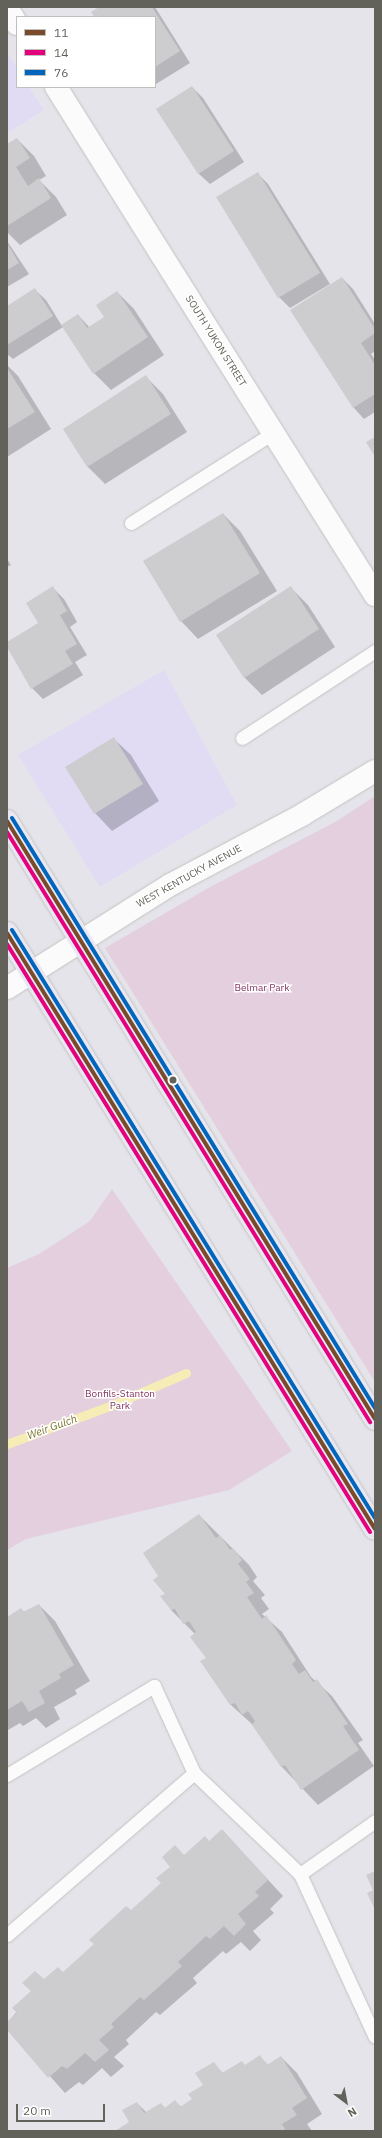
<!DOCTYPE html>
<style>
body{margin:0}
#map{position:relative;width:382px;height:2138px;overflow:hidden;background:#e5e4ea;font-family:"IBM Plex Sans",sans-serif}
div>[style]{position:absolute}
.commercial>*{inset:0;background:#e1dcf4}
.green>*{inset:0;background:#e4cfde}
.shadow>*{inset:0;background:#0003}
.stream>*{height:9px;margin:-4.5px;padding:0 4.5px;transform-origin:4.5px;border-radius:4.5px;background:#f6ecb6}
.building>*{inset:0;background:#cdcdd0}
.roads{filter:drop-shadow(0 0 1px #c3c3c2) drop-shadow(0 0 1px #c3c3c2)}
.service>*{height:13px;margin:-6.5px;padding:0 6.5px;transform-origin:6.5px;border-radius:6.5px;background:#fbfbfc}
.minor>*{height:22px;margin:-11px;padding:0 11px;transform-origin:11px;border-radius:11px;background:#fbfbfc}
.primary>*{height:22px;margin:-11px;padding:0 11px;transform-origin:11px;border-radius:11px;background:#e9e7f2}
.bus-1>*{height:4px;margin:-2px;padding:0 2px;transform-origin:2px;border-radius:2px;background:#7a4b2a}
.bus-2>*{height:4px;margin:-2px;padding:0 2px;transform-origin:2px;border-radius:2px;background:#e5007d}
.bus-3>*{height:4px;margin:-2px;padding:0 2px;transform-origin:2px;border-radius:2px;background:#0065bd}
.dots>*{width:11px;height:11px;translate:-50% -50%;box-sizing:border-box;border:2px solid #fff;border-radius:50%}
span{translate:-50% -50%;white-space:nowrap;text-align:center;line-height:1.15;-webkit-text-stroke:3px #fff;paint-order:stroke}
.street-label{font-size:10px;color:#62625a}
.park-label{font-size:10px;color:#853661}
.water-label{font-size:11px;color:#7b752f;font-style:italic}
.frame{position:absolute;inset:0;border:8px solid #62625a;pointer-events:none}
.legend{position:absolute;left:16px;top:16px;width:140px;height:72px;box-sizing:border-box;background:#fff;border:1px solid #c0c0bd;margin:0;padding:5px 7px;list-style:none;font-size:12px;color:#62625a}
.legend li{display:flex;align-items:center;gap:8px;height:20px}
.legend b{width:20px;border:1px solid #c0c0bd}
.north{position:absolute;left:326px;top:2082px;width:40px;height:40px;-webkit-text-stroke:3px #fff;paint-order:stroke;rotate:148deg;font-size:11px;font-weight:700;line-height:16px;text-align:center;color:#62625a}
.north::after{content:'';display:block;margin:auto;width:14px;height:18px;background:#62625a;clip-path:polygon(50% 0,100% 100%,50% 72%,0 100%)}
.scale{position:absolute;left:16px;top:2104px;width:89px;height:18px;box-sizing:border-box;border:2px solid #62625a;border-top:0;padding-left:5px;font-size:12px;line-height:14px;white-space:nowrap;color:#62625a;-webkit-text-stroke:3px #fff;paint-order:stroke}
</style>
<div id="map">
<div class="commercial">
<div style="clip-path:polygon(7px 53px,17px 68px,17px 87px,29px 87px,44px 110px,7px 133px)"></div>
<div style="clip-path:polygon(164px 670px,237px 805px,100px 887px,18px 755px)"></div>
</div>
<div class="green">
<div style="clip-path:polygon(375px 796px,375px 1382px,105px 948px,210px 887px,337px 821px)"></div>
<div style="clip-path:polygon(112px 1189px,292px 1451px,229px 1490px,26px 1539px,7px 1550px,7px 1268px,39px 1254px,90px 1221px)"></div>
</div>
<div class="shadow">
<div style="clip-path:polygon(101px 7px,155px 7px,190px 63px,156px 84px,155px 17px,96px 17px)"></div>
<div style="clip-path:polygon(192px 87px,203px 98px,244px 162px,210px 184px,199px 174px,157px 110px)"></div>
<div style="clip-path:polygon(17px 139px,34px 156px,46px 176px,39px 180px,56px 197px,67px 215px,20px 245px,7px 232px,7px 146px)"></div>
<div style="clip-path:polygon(257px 173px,268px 184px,330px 284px,290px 308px,279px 297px,218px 198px)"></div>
<div style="clip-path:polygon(7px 241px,29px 274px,7px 287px)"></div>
<div style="clip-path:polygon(342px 278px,353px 289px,375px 324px,375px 351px,371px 354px,375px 360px,375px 412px,364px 419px,354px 408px,292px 310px)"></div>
<div style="clip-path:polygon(35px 290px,46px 300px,62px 326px,78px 315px,90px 328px,106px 317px,117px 292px,134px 309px,164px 355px,111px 390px,94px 373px,63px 327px,13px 359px,7px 354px,7px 307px)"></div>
<div style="clip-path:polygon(7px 365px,18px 376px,51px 429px,7px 457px)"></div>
<div style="clip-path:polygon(146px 377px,163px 394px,187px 432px,105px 484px,88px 467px,64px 429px)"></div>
<div style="clip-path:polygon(223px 514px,240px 531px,277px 591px,198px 639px,181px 621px)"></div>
<div style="clip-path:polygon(7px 559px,11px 565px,7px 567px)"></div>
<div style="clip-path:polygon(290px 587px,308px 605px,335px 647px,262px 695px,245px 678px,217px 635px)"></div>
<div style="clip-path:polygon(53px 588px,64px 599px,77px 622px,70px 627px,87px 655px,75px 662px,83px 675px,43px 699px,32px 688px,7px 643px,40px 624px)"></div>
<div style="clip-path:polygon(113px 738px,131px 755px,159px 801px,112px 831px,95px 813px)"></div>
<div style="clip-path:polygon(199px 1515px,249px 1565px,257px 1577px,253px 1581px,265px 1595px,261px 1598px,269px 1609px,262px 1614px,282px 1632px,311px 1677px,332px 1696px,363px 1740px,358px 1743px,374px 1766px,318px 1805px,282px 1767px,253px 1725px,231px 1705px,195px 1634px,171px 1610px,160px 1577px)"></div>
<div style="clip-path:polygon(39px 1605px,55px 1621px,90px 1681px,75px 1690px,77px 1694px,54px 1707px,60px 1719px,46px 1728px,36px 1718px,23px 1726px,20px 1723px,8px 1730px,7px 1618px,21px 1609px,25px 1613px)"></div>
<div style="clip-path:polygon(222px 1830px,283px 1896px,270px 1909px,274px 1913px,253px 1931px,261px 1940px,250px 1951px,241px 1942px,226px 1954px,223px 1951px,193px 1978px,197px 1983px,160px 2015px,156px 2012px,126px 2040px,129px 2044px,114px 2057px,124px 2066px,111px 2077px,102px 2068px,83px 2085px,79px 2082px,65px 2093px,7px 2028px,7px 2023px,44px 1981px,63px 1973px,163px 1883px,184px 1856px,209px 1842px)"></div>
<div style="clip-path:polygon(260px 2057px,268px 2065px,281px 2057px,297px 2073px,322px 2114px,307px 2124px,312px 2131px,117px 2131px,131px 2122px,137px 2103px,147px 2113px,165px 2108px,175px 2101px,181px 2107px,193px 2099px,205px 2085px,214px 2064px,223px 2073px,246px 2066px)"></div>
</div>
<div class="stream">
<div style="left:7px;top:1444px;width:110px;rotate:-20.3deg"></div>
<div style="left:110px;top:1406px;width:83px;rotate:-23.5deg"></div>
</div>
<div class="building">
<div style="clip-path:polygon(99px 7px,152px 7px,180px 51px,155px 67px,155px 17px,94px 17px,91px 12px)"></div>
<div style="clip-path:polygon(192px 86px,234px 151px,198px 174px,156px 109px)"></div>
<div style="clip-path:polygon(17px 138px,30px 158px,16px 167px,28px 186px,39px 178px,51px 198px,7px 226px,7px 144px)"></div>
<div style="clip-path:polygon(258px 172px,320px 273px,278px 298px,216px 197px)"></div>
<div style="clip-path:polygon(7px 243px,19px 263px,7px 270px)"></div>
<div style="clip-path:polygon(342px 277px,375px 329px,375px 333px,361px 343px,375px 365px,375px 394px,353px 408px,290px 310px)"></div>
<div style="clip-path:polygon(35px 288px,53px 316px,7px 345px,7px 306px)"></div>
<div style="clip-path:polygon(117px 291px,148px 337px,93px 374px,61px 325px,78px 314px,87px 328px,104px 317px,96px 305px)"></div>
<div style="clip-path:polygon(7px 368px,35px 412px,7px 429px)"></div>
<div style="clip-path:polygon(146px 375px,171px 414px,87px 467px,63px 429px)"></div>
<div style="clip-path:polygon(375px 437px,375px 457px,366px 442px)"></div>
<div style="clip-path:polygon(223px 513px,260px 573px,180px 622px,143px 561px)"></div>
<div style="clip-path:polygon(53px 586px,67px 611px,60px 615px,77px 644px,65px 651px,73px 664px,31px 689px,7px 647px,7px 642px,38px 623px,26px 603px)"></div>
<div style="clip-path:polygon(291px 586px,319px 629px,244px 678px,216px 635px)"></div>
<div style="clip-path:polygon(114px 737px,143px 784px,94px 814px,65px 767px)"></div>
<div style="clip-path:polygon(199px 1514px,216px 1538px,220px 1535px,230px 1550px,233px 1548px,242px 1560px,238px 1564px,250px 1579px,246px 1582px,254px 1593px,247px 1597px,262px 1619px,266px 1615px,296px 1660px,292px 1664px,299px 1674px,305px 1670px,313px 1682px,317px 1679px,348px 1724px,343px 1726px,359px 1750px,301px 1790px,285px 1765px,281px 1767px,252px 1725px,255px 1721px,248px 1711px,242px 1715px,235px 1703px,230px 1705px,200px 1661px,206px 1658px,190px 1637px,196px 1632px,189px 1621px,183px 1624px,175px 1609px,171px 1610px,160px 1596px,165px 1594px,153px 1580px,158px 1576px,143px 1553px)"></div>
<div style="clip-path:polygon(39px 1604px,74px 1665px,59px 1674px,61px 1678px,39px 1691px,45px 1703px,29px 1712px,22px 1701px,7px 1710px,7px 1617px,21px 1608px,23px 1612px)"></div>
<div style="clip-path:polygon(222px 1829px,268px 1880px,255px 1892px,259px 1896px,238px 1914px,246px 1924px,234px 1936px,224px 1926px,210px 1939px,206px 1936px,178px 1962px,182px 1966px,144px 2000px,140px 1997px,111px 2024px,114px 2027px,99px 2040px,109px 2050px,95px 2062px,85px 2053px,67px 2069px,62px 2066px,48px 2078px,7px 2030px,7px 2022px,17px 2013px,12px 2008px,31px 1991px,22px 1983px,35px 1971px,44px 1979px,58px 1967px,63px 1972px,94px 1944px,89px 1940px,126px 1906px,131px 1910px,161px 1883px,156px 1878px,170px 1867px,162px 1857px,175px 1845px,184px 1855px,205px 1836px,209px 1841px)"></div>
<div style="clip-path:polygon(375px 1871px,375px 1910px,367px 1893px,373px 1890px,366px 1875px)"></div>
<div style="clip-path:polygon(260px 2055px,267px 2065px,281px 2056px,307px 2098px,292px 2108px,297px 2115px,282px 2124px,285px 2129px,283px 2131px,115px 2131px,129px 2122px,122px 2110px,137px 2102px,144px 2113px,161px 2103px,165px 2108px,175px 2100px,180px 2107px,192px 2099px,188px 2094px,203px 2085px,195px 2073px,214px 2062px,222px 2073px,242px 2061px,245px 2065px)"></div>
</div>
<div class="roads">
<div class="service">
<div style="left:131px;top:523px;width:168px;rotate:-32.4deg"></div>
<div style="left:242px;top:738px;width:159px;rotate:-33.2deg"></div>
<div style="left:7px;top:1775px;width:172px;rotate:-31.2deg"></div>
<div style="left:154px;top:1686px;width:96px;rotate:65.3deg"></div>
<div style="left:300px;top:1874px;width:92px;rotate:-35.2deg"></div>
<div style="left:7px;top:1935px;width:247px;rotate:-40.9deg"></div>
<div style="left:194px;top:1773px;width:146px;rotate:43.6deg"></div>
<div style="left:300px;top:1874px;width:179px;rotate:65.3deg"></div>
</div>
<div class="minor">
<div style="left:7px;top:8px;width:19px;rotate:58deg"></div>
<div style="left:56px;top:87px;width:600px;rotate:57.87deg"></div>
<div style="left:7px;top:988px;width:193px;rotate:-32.3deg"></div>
<div style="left:170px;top:885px;width:149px;rotate:-27.9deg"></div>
<div style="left:302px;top:815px;width:85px;rotate:-31.1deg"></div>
</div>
<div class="primary">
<div style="left:7px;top:821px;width:702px;rotate:58.39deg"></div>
<div style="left:7px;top:933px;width:700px;rotate:58.31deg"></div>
</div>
</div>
<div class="bus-1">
<div style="left:7px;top:821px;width:702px;rotate:58.39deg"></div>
<div style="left:7px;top:933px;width:700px;rotate:58.31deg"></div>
</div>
<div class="bus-2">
<div style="left:7px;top:832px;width:693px;rotate:58.4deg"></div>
<div style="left:7px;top:944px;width:691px;rotate:58.31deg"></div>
</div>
<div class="bus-3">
<div style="left:12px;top:818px;width:693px;rotate:58.4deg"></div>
<div style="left:12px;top:930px;width:691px;rotate:58.31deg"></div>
</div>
<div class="dots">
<div style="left:173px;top:1080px;background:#62625a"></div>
</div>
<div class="street-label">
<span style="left:216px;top:341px;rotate:58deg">SOUTH YUKON STREET</span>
<span style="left:189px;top:876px;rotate:-29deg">WEST KENTUCKY AVENUE</span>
</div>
<div class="park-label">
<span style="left:262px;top:988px">Belmar Park</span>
<span style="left:120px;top:1399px">Bonfils-Stanton<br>Park</span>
</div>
<div class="water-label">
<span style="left:52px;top:1427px;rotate:-20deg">Weir Gulch</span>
</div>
<div class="frame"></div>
<ul class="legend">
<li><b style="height:5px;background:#7a4b2a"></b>11</li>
<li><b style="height:5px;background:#e5007d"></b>14</li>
<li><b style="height:5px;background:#0065bd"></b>76</li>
</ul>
<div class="north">N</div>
<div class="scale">20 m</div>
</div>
